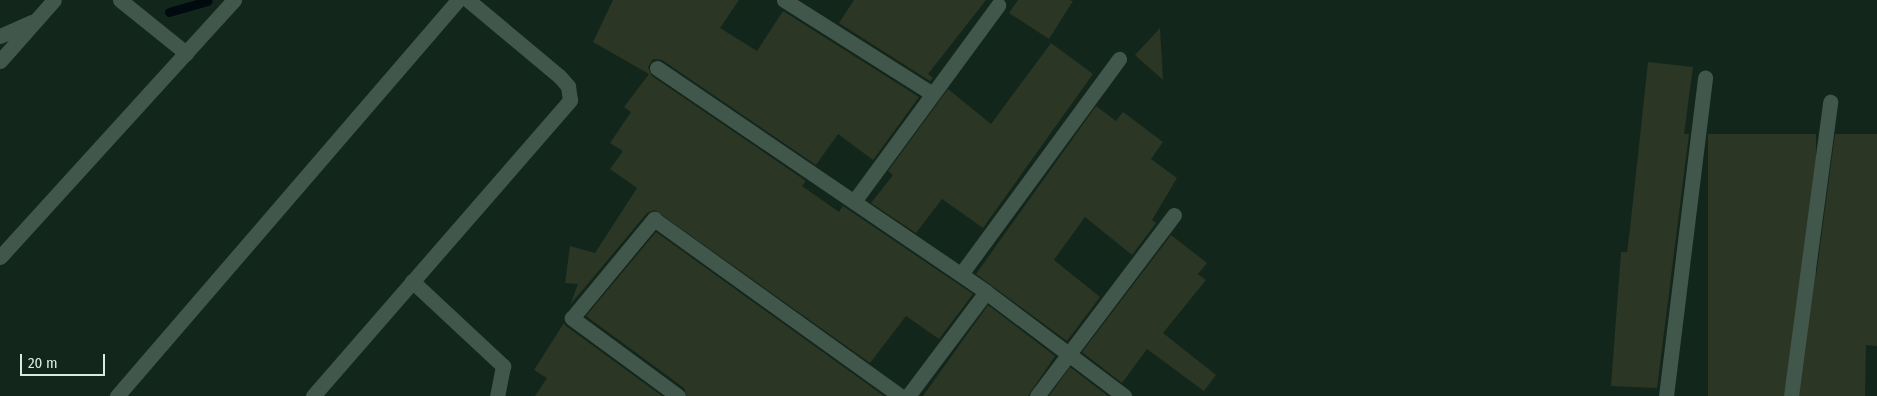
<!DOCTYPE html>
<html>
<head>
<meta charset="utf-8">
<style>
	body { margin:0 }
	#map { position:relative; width:1877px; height:396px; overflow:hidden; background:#12261c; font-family:"Fira Sans Condensed",sans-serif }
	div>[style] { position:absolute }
	.stream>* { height:9px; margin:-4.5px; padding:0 4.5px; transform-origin:4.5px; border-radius:4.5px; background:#000a0f }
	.building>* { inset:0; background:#2b3625; transform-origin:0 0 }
	.street>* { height:15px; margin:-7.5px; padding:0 7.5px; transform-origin:7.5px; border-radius:7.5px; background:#42574c }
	span { translate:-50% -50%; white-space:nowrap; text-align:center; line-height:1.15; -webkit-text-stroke:5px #12261c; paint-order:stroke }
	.scale { position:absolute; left:20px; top:354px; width:85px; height:22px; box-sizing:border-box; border:2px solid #dce9e2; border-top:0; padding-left:6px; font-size:15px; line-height:18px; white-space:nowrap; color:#dce9e2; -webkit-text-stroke:4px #12261c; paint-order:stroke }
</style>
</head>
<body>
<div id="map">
	<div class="stream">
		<div style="left:169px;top:12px;width:40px;rotate:-16deg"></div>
	</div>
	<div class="building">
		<div style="clip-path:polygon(613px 0,739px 0,720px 28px,757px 51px,783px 11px,919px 97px,873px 160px,838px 134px,816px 165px,662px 60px,653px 59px,648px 67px,652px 76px,806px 181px,802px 186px,839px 212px,843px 206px,973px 294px,939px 339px,906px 316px,870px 363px,655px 210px,647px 213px,570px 305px,578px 284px,565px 283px,570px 246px,595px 253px,637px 188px,610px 169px,623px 151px,610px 143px,631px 112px,624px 107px,649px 74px,593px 42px)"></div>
		<div style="clip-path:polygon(854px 0,986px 0,928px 74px,933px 78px,930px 81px,839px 23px)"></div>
		<div style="clip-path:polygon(1018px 0,1069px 0,1073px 1px,1049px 39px,1009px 13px)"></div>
		<div style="clip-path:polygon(1160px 28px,1163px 80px,1135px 55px)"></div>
		<div style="clip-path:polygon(1051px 43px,1093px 74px,983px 228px,942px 199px,916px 233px,871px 203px,893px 175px,888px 171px,948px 89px,991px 124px)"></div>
		<div style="clip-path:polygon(1648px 62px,1693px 67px,1684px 134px,1689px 134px,1657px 388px,1611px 386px,1621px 252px,1627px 252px,1630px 229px)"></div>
		<div style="clip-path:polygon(1096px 106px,1116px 121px,1123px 112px,1163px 142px,1151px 159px,1177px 178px,1152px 220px,1156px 223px,1132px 255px,1085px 217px,1056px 257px,1054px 260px,1100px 297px,1067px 341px,976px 274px)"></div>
		<div style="left:1708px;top:134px;width:108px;height:264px"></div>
		<div style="clip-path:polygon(1835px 134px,1877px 134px,1877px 346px,1866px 345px,1865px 396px,1800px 396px)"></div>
		<div style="clip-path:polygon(656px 232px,884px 396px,687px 396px,684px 388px,586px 316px)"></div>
		<div style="clip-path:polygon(1171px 235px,1207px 263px,1198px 274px,1206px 280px,1163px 333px,1216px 375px,1204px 391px,1147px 349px,1122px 383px,1082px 352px)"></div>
		<div style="clip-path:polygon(988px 305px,1055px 356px,1028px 396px,923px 396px)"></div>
		<div style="clip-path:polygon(564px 323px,566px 326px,662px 396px,535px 396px,547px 378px,534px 370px)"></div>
		<div style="clip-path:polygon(1070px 367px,1108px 396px,1049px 396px)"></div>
	</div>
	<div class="street">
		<div style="left:120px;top:0;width:85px;rotate:38.8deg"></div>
		<div style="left:784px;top:0;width:174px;rotate:32.3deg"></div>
		<div style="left:0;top:36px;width:35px;rotate:-24deg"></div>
		<div style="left:0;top:61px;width:81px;rotate:-48.5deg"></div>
		<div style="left:657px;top:68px;width:398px;rotate:34.2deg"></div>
		<div style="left:986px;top:292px;width:130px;rotate:126.9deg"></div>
		<div style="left:855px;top:200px;width:242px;rotate:-53.7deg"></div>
		<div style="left:0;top:257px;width:348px;rotate:-47.7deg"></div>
		<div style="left:961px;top:274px;width:267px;rotate:-53.7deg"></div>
		<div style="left:412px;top:281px;width:125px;rotate:43deg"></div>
		<div style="left:503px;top:366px;width:31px;rotate:101deg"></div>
		<div style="left:986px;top:292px;width:173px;rotate:37deg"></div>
		<div style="left:117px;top:396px;width:523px;rotate:-49.27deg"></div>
		<div style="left:313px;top:396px;width:392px;rotate:-49deg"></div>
		<div style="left:570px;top:100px;width:14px;rotate:-98deg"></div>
		<div style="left:568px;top:86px;width:13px;rotate:-132deg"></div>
		<div style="left:559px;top:76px;width:119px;rotate:-140.1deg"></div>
		<div style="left:678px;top:396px;width:132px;rotate:-143.7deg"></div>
		<div style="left:572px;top:318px;width:129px;rotate:-50.4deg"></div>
		<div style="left:654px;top:219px;width:303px;rotate:35.7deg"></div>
		<div style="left:1037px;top:396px;width:227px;rotate:-52.9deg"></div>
		<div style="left:1666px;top:396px;width:321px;rotate:-83deg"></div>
		<div style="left:1791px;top:396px;width:297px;rotate:-82.4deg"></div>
	</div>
	<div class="scale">20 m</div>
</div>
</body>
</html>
